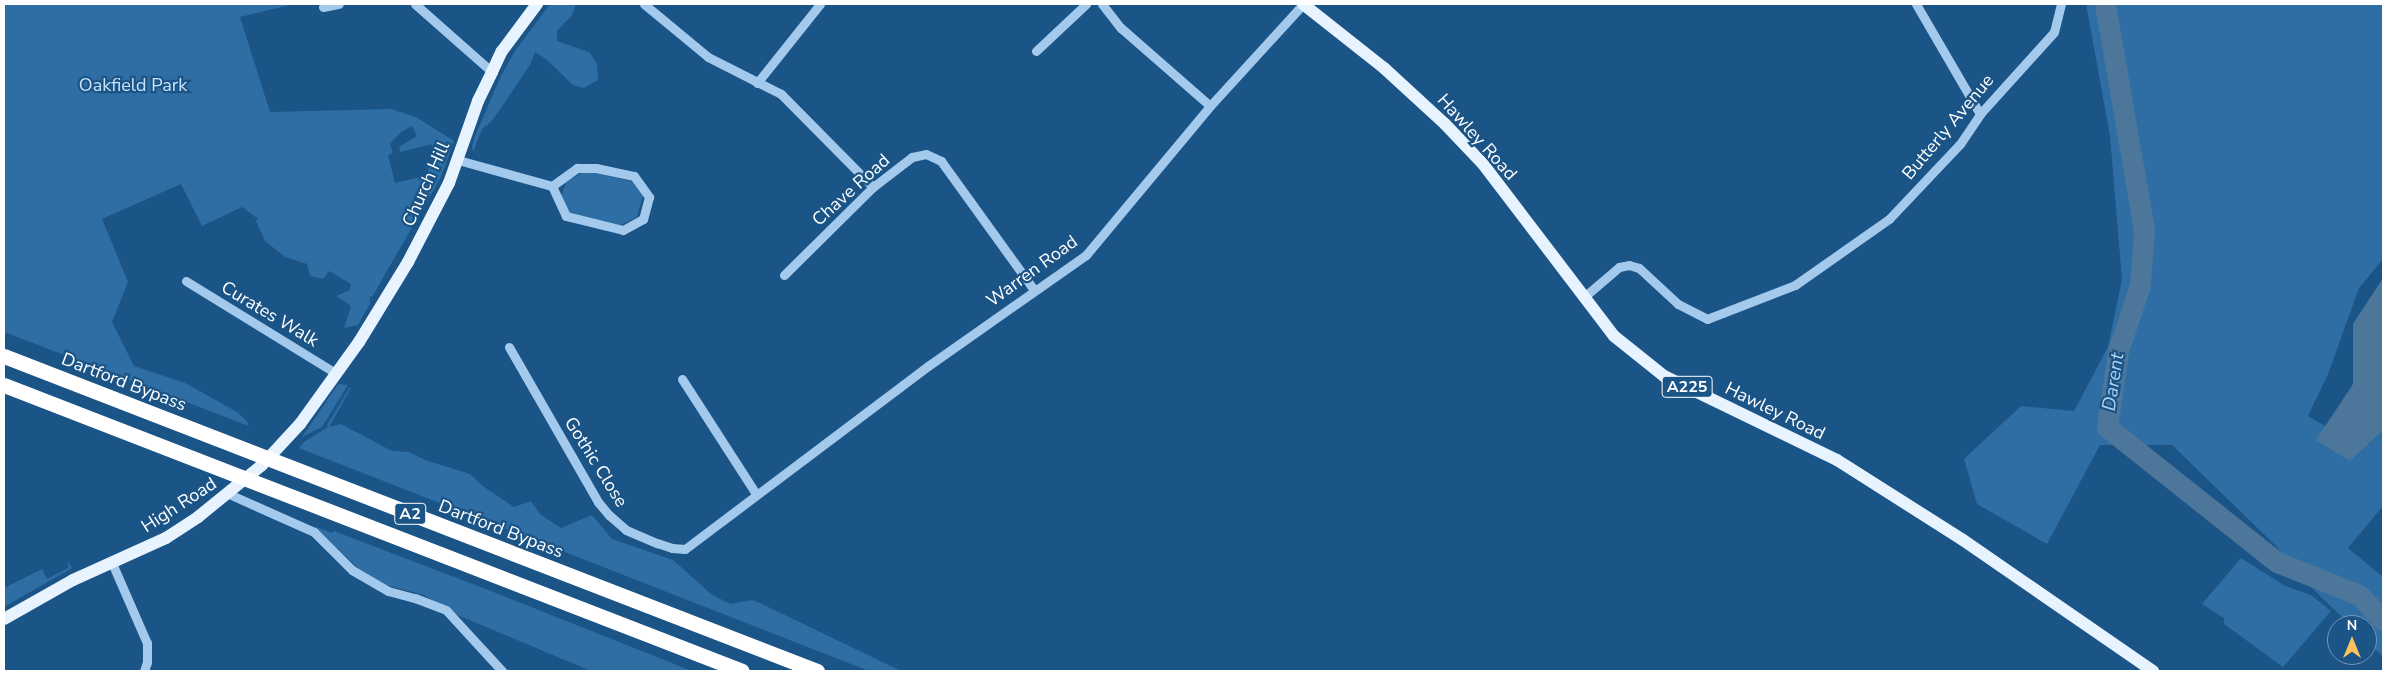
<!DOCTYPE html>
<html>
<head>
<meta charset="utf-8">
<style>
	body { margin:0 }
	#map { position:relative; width:2387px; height:675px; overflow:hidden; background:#1b5486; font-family:"Nunito Sans",sans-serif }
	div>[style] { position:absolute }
	.green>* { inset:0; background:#2e6ea4 }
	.water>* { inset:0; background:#4d769b }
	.river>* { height:21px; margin:-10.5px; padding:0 10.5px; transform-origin:10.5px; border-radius:10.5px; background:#4d769b }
	.minor>* { height:9px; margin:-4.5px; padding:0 4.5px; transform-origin:4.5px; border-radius:4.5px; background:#a3caec }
	.major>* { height:12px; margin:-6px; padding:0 6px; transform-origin:6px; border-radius:6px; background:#e7f3ff }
	.highway>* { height:15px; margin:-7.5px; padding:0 7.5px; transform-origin:7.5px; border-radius:7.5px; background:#fff }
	span { translate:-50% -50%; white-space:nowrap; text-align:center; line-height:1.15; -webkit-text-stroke:4.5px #1b5486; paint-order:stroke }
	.shield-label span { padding:1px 4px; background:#1b5486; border:1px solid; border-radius:4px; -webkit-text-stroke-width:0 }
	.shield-label { font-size:16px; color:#fff; font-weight:700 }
	.park-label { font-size:18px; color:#c8e2f9 }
	.street-label { font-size:18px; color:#fff }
	.water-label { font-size:19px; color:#aed4f3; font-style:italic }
	.frame { position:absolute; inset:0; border:5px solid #fff; pointer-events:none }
	.north { position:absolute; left:2327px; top:615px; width:50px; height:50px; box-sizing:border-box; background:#1b5486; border:1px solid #7698b6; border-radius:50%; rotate:0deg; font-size:14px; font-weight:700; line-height:20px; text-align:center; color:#fff }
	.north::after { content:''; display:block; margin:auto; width:18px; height:22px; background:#fdc15f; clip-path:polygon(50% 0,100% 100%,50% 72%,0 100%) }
</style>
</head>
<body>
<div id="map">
	<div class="green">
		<div style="clip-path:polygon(evenodd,4px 4px,294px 4px,240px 17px,270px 112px,391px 109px,416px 117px,454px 141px,441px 177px,372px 297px,370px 296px,370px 304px,358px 325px,344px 328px,351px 306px,336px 296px,350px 290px,351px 284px,329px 271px,323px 279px,310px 276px,307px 264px,285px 257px,265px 241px,256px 221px,258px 219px,242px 207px,202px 226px,181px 184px,102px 219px,128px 282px,112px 322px,134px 366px,185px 383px,237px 412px,247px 421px,249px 426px,4px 332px,4px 4px,412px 126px,417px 136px,399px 147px,400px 152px,432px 144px,437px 166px,428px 168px,429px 175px,395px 183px,388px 155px,393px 153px,390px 144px,401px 132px,412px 126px)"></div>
		<div style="clip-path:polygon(550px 4px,576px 4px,572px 15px,557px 31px,557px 41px,589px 52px,597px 64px,598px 80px,584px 88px,573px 85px,546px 59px,535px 52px,530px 65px,503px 105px,491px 122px,482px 129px,473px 152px,472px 147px,475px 136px,500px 78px,515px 51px)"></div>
		<div style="clip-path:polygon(2086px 4px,2383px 4px,2383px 259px,2359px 288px,2328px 374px,2308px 416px,2349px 440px,2383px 408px,2383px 506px,2348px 548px,2383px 577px,2383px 657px,2367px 641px,2367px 625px,2350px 625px,2313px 589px,2275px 545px,2172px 445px,2100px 445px,2047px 544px,1977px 504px,1964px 459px,2021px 406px,2074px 411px,2108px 347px,2122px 279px,2110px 136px)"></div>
		<div style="clip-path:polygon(586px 171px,634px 182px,643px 195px,637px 217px,619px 226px,568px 212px,561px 196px,567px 181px)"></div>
		<div style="clip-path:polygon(338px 384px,348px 385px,322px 427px,302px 437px)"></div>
		<div style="clip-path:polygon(350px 387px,351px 388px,329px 427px,341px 424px,392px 451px,409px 452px,425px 460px,470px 474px,484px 487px,514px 507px,531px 501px,540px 514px,561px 528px,592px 515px,612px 539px,673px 560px,711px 594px,730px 604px,752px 600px,760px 603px,901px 671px,869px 671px,299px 448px,304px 442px,328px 427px,327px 425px)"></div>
		<div style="clip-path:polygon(314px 526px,332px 533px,334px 531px,496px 593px,692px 671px,591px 671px,455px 614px,424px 595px,385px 585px,363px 573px)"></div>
		<div style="clip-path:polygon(2241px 558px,2285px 586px,2311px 595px,2331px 611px,2283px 667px,2224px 624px,2224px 618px,2202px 604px)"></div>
		<div style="clip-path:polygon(68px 561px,72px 568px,4px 607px,4px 588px,42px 569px,47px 579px,68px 568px)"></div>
	</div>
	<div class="water">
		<div style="clip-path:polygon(2383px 278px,2383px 430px,2350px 461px,2316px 440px,2353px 384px,2353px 324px)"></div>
	</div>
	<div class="river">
		<div style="left:2105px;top:4px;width:228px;rotate:80.2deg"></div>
		<div style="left:2144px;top:229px;width:56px;rotate:94.1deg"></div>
		<div style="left:2140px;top:285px;width:70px;rotate:108.4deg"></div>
		<div style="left:2118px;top:351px;width:77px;rotate:98.2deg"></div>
		<div style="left:2107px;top:427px;width:217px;rotate:38.5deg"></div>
		<div style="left:2277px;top:562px;width:88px;rotate:21.9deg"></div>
		<div style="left:2359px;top:595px;width:35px;rotate:46deg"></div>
	</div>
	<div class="minor">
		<div style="left:415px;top:4px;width:103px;rotate:41.4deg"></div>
		<div style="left:644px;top:4px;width:83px;rotate:39.6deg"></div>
		<div style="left:708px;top:57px;width:82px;rotate:26.9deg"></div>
		<div style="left:781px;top:94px;width:131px;rotate:45.3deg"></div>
		<div style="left:1102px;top:4px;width:31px;rotate:52deg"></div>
		<div style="left:1121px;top:28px;width:118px;rotate:41.2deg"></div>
		<div style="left:1916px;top:4px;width:127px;rotate:59.8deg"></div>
		<div style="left:323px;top:7px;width:16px;rotate:-11deg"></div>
		<div style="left:1036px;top:51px;width:69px;rotate:-43.2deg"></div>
		<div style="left:757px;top:83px;width:101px;rotate:-51.4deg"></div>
		<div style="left:458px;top:160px;width:98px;rotate:15.5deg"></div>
		<div style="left:552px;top:186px;width:31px;rotate:-36deg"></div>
		<div style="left:577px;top:168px;width:19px"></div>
		<div style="left:596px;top:168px;width:39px;rotate:12deg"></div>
		<div style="left:634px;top:176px;width:26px;rotate:54deg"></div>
		<div style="left:649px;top:197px;width:23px;rotate:105deg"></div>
		<div style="left:643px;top:219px;width:23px;rotate:151deg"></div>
		<div style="left:623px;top:230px;width:59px;rotate:-166.2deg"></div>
		<div style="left:566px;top:216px;width:33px;rotate:-115deg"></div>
		<div style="left:784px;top:275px;width:125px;rotate:-44.7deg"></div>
		<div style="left:873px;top:187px;width:49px;rotate:-37.6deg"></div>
		<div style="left:912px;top:157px;width:14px;rotate:-12deg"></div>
		<div style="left:926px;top:154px;width:17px;rotate:25deg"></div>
		<div style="left:941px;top:161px;width:159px;rotate:54.2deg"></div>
		<div style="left:186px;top:281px;width:177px;rotate:31.6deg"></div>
		<div style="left:1584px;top:297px;width:46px;rotate:-40.6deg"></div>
		<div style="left:1619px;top:267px;width:10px;rotate:-11deg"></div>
		<div style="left:1629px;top:265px;width:10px;rotate:17deg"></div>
		<div style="left:1639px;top:268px;width:53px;rotate:42.7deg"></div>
		<div style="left:1678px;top:304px;width:33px;rotate:27deg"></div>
		<div style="left:1707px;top:319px;width:94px;rotate:-21.1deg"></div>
		<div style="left:1795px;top:285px;width:115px;rotate:-35.1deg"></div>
		<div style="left:1889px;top:219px;width:103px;rotate:-46.6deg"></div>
		<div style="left:1960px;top:144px;width:36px;rotate:-56deg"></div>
		<div style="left:1980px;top:114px;width:110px;rotate:-47.9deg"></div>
		<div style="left:2054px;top:32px;width:29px;rotate:-76deg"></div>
		<div style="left:509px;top:347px;width:179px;rotate:60.1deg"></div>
		<div style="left:598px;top:502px;width:17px;rotate:50deg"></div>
		<div style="left:609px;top:515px;width:23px;rotate:41deg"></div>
		<div style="left:626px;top:530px;width:34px;rotate:23deg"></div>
		<div style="left:657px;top:543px;width:16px;rotate:18deg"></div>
		<div style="left:672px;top:548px;width:13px;rotate:4deg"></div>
		<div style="left:685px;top:549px;width:304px;rotate:-37deg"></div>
		<div style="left:928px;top:366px;width:193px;rotate:-35.1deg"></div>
		<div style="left:1086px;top:255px;width:194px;rotate:-50.2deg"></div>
		<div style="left:1210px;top:106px;width:138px;rotate:-47.6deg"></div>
		<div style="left:682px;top:379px;width:137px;rotate:57.2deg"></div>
		<div style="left:229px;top:494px;width:93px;rotate:24.1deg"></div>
		<div style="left:314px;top:532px;width:54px;rotate:45deg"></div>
		<div style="left:352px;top:570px;width:42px;rotate:30.3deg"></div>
		<div style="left:388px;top:591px;width:28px;rotate:15deg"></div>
		<div style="left:415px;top:598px;width:33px;rotate:21deg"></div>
		<div style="left:446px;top:610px;width:83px;rotate:47.4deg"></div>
		<div style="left:112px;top:563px;width:87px;rotate:66.4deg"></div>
		<div style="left:147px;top:643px;width:19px;rotate:90deg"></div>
		<div style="left:147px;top:662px;width:9px;rotate:108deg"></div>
	</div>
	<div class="major">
		<div style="left:1303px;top:4px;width:103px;rotate:38.3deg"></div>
		<div style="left:1384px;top:68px;width:83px;rotate:42.6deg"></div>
		<div style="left:1445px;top:124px;width:55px;rotate:46.5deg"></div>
		<div style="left:1483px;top:164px;width:216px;rotate:52.7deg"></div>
		<div style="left:1614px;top:336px;width:64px;rotate:38.7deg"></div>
		<div style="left:1664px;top:376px;width:192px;rotate:25.9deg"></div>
		<div style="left:1837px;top:460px;width:149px;rotate:32.4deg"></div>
		<div style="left:1963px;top:540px;width:231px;rotate:34.6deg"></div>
		<div style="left:4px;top:619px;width:79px;rotate:-29.5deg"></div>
		<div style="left:73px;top:580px;width:102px;rotate:-24.3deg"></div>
		<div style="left:166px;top:538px;width:38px;rotate:-33deg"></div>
		<div style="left:198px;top:517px;width:82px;rotate:-39.1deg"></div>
		<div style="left:262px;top:465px;width:56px;rotate:-47.2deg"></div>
		<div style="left:300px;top:424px;width:101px;rotate:-54.3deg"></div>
		<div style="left:359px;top:342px;width:94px;rotate:-58.5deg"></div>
		<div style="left:408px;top:262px;width:89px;rotate:-62.6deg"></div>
		<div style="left:449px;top:183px;width:87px;rotate:-70.5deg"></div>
		<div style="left:478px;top:101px;width:32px;rotate:-64deg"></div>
		<div style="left:492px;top:72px;width:23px;rotate:-65deg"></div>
		<div style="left:502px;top:51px;width:59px;rotate:-53.3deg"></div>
	</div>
	<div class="highway">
		<div style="left:4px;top:356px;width:872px;rotate:21.18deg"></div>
		<div style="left:4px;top:385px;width:791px;rotate:21.18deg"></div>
	</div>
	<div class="shield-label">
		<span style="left:1687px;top:387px">A225</span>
		<span style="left:410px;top:514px">A2</span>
	</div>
	<div class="park-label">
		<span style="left:133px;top:85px">Oakfield Park</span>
	</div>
	<div class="street-label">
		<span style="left:1948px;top:127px;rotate:-50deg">Butterly Avenue</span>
		<span style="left:1477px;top:137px;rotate:48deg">Hawley Road</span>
		<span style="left:426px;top:184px;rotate:-66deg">Church Hill</span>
		<span style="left:851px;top:190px;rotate:-42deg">Chave Road</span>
		<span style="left:1032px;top:271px;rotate:-36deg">Warren Road</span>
		<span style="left:270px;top:314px;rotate:31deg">Curates Walk</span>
		<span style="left:124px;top:382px;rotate:21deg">Dartford Bypass</span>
		<span style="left:1775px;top:411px;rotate:26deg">Hawley Road</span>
		<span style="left:596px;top:462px;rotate:58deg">Gothic Close</span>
		<span style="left:179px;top:505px;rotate:-33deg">High Road</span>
		<span style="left:501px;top:529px;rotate:21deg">Dartford Bypass</span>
	</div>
	<div class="water-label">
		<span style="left:2114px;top:382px;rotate:-81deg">Darent</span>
	</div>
	<div class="frame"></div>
	<div class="north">N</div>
</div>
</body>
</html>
